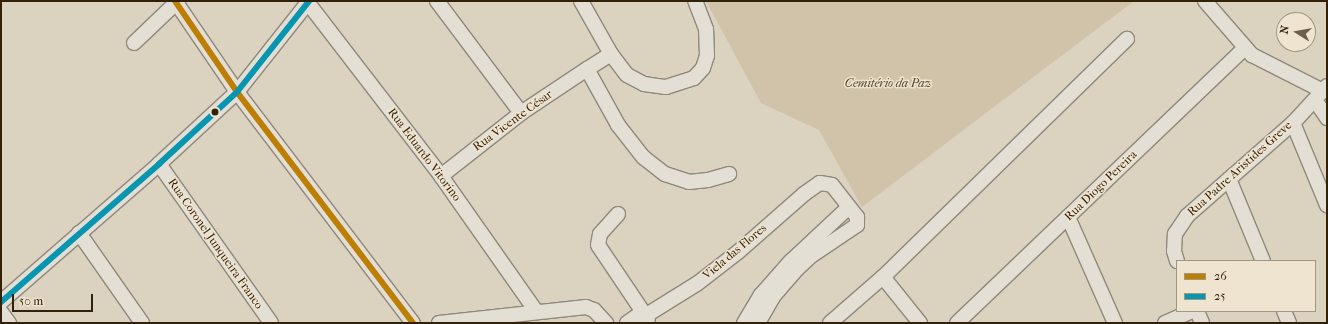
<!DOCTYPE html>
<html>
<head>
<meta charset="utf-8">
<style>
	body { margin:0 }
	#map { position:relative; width:1328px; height:324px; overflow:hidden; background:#dbd2c0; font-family:"IM FELL French Canon",serif }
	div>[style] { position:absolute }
	.green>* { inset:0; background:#d0c3aa }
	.roads { filter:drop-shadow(1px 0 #8f887b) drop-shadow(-1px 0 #8f887b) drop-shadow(0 1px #8f887b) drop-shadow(0 -1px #8f887b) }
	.minor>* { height:14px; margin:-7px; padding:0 7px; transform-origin:7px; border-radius:7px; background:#e4dfd5 }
	.bus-1>* { height:6px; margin:-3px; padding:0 3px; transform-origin:3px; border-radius:3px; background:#bc7e03 }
	.bus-2>* { height:6px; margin:-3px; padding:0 3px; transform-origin:3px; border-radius:3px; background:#0895b0 }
	.dots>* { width:11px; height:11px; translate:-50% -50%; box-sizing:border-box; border:2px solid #efe4cf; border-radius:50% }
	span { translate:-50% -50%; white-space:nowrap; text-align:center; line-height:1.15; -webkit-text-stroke:3px #efe4cf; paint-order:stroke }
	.park-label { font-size:12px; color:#57462d; font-style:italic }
	.street-label { font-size:12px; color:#322109 }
	.frame { position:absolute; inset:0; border:2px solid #322109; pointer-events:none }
	.legend { position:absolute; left:1176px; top:260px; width:140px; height:52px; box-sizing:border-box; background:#efe4cf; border:1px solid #a39680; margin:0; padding:5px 7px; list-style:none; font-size:12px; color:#322109 }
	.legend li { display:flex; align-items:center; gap:8px; height:20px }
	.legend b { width:20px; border:1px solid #a39680 }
	.north { position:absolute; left:1276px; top:12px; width:40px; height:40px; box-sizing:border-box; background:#efe4cf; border:1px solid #a39680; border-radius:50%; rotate:281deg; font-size:11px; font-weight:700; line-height:16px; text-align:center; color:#322109 }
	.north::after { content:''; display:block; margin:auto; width:14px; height:18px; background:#6d5f49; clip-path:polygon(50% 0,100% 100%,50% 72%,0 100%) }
	.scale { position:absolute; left:12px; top:294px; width:81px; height:18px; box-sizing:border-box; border:2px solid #322109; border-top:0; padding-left:5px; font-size:12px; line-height:14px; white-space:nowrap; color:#322109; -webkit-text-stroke:3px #efe4cf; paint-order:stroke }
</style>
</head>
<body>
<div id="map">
	<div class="green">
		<div style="clip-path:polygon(706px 1px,1134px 1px,862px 207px,819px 130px,761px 103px)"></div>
	</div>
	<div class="roads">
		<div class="minor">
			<div style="left:175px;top:1px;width:110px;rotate:55.7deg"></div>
			<div style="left:237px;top:92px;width:290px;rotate:52.7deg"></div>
			<div style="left:437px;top:1px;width:140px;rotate:53.1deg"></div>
			<div style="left:581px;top:1px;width:61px;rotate:60.5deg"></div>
			<div style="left:611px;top:54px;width:26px;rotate:53deg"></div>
			<div style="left:627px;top:75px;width:19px;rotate:28deg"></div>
			<div style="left:644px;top:84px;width:22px;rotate:8deg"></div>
			<div style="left:666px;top:87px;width:29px;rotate:-18deg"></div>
			<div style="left:694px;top:78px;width:13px;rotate:-48deg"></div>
			<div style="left:703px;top:68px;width:13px;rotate:-72deg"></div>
			<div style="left:707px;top:56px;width:27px;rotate:-92deg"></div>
			<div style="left:706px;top:29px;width:30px;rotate:-111deg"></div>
			<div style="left:1205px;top:1px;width:72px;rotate:49deg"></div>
			<div style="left:1252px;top:55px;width:80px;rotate:26.9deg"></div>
			<div style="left:308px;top:3px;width:218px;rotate:52.4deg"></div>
			<div style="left:441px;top:176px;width:165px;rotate:54.9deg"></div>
			<div style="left:134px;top:43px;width:61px;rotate:-43.7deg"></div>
			<div style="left:611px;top:54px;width:28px;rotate:148deg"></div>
			<div style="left:587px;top:69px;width:64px;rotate:61deg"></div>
			<div style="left:618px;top:125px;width:41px;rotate:52deg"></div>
			<div style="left:643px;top:157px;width:28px;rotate:38deg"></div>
			<div style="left:665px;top:174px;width:25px;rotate:18deg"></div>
			<div style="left:689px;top:182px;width:19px;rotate:-6deg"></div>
			<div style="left:708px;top:180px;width:22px;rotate:-16deg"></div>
			<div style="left:1315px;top:100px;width:22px;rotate:56deg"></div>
			<div style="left:1293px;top:123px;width:89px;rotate:67.5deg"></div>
			<div style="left:159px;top:164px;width:194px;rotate:54.8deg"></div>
			<div style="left:441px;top:176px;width:102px;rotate:-38.2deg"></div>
			<div style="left:521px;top:113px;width:79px;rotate:-33.7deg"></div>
			<div style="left:1229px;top:179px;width:89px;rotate:67.5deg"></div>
			<div style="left:618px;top:214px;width:27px;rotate:132deg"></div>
			<div style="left:600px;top:234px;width:11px;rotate:100deg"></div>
			<div style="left:598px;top:245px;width:81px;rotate:56.1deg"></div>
			<div style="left:1068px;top:217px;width:116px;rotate:66.1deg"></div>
			<div style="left:79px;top:233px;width:110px;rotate:55deg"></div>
			<div style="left:1177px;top:261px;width:10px;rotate:-107deg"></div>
			<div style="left:1174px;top:251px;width:17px;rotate:-87deg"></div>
			<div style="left:1175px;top:234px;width:22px;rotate:-56deg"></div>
			<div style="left:1187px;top:216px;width:141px;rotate:-41.3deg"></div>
			<div style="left:1293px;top:123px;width:50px;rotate:-47.4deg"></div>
			<div style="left:883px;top:277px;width:59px;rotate:51.2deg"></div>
			<div style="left:1px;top:302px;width:210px;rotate:-41.1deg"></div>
			<div style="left:159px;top:164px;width:106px;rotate:-42.7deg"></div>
			<div style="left:237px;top:92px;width:116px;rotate:-51.6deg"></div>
			<div style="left:1197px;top:311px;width:13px;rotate:67deg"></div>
			<div style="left:1284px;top:311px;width:13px;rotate:67deg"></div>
			<div style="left:1px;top:312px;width:14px;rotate:54deg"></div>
			<div style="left:645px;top:316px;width:62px;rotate:-31.9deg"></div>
			<div style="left:698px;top:283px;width:51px;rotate:-37.8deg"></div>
			<div style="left:738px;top:252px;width:88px;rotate:-41.3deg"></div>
			<div style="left:804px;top:194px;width:19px;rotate:-35deg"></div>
			<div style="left:820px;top:183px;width:12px;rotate:9deg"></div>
			<div style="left:832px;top:185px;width:41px;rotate:52deg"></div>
			<div style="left:857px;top:217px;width:8px;rotate:90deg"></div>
			<div style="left:857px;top:225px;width:55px;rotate:146deg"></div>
			<div style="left:811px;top:256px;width:19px;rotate:137deg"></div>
			<div style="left:797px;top:269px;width:37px;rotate:131deg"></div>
			<div style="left:773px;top:297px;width:30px;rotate:120deg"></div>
			<div style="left:439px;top:323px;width:148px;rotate:-6.2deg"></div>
			<div style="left:586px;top:307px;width:9px;rotate:21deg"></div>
			<div style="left:594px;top:310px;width:18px;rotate:47deg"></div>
			<div style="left:627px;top:323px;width:19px;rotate:-35deg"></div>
			<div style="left:643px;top:312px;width:9px;rotate:58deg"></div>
			<div style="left:744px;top:323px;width:33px;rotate:-59deg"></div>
			<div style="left:761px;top:295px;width:45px;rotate:-48.6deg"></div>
			<div style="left:791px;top:261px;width:79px;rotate:-43deg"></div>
			<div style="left:830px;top:323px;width:70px;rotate:-41deg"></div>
			<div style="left:883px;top:277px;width:341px;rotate:-44.3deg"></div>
			<div style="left:957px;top:323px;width:397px;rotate:-43.7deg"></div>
			<div style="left:1165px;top:323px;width:30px;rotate:-24deg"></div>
		</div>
	</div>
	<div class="bus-1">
		<div style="left:175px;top:1px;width:110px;rotate:55.7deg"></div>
		<div style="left:237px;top:92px;width:290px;rotate:52.7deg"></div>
	</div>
	<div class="bus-2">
		<div style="left:1px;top:302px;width:210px;rotate:-41.1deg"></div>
		<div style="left:159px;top:164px;width:106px;rotate:-42.7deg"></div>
		<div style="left:237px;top:92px;width:116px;rotate:-51.6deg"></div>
	</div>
	<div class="dots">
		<div style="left:215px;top:112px;background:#322109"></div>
	</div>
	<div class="park-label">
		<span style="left:888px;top:84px">Cemitério da Paz</span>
	</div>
	<div class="street-label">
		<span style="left:513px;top:121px;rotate:-36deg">Rua Vicente César</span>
		<span style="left:424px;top:155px;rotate:53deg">Rua Eduardo Vitorino</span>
		<span style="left:1240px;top:169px;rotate:-42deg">Rua Padre Aristides Greve</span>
		<span style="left:1101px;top:186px;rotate:-44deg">Rua Diogo Pereira</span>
		<span style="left:215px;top:244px;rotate:55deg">Rua Coronel Junqueira Franco</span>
		<span style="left:735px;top:252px;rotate:-40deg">Viela das Flores</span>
	</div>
	<div class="frame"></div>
	<ul class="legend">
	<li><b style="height:5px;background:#bc7e03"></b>26</li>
	<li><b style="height:5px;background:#0895b0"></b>25</li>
	</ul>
	<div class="north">N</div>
	<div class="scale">50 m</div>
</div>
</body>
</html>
